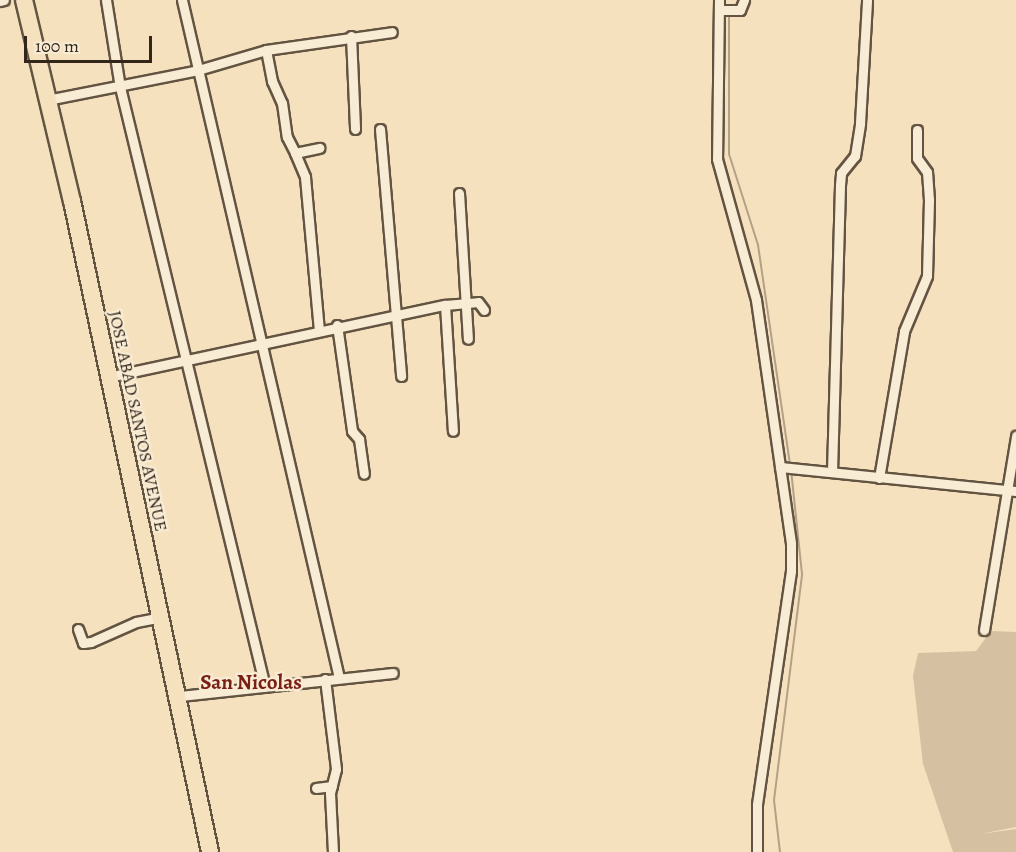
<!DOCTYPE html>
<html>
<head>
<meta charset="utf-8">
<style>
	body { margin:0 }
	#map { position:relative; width:1016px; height:852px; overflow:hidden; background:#f6e1be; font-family:Alegreya,serif }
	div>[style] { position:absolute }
	.green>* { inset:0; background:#d5c1a2 }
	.stream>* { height:2px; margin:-1px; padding:0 1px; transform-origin:1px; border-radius:1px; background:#b3a186 }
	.roads { filter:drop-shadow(2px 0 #635442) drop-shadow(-2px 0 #635442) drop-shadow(0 2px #635442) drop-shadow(0 -2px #635442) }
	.minor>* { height:9px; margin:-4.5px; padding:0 4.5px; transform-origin:4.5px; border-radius:4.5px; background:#f9ecd5 }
	.trunk>* { height:16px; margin:-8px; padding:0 8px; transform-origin:8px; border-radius:8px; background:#f6e1be }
	span { translate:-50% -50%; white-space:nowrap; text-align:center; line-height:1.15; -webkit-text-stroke:4.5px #f9ecd5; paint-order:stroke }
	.street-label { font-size:18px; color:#322519 }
	.quarter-label { font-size:21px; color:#7a1f14; font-weight:700 }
	.scale { position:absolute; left:24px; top:36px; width:128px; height:27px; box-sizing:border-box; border:3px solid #322519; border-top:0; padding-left:8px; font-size:18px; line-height:21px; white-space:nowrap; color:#322519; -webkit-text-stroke:4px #f9ecd5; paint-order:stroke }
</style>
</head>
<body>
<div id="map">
	<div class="green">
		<div style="clip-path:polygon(991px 631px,1016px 632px,1016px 827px,980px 834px,1016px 829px,1016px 852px,953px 852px,923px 764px,913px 676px,918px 653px,976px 651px)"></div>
	</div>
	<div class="stream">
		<div style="left:729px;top:12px;width:142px;rotate:90deg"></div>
		<div style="left:729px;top:154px;width:96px;rotate:72.3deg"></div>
		<div style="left:758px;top:245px;width:221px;rotate:81.7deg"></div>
		<div style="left:780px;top:852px;width:52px;rotate:-96.6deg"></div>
		<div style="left:774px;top:800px;width:228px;rotate:-82.9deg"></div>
		<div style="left:802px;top:574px;width:105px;rotate:-96deg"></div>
	</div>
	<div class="roads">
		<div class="minor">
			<div style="left:106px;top:0;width:88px;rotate:80.9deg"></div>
			<div style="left:120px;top:87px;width:617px;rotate:76.41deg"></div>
			<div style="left:182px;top:0;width:696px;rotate:76.96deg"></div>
			<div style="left:719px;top:0;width:159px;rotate:90.7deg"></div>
			<div style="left:717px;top:159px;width:146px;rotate:74.5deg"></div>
			<div style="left:756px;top:300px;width:246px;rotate:81.8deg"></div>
			<div style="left:791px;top:544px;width:27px;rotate:90deg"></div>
			<div style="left:791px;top:571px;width:236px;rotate:98.3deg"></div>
			<div style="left:757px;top:805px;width:47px;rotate:90deg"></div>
			<div style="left:0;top:1px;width:4px;rotate:-14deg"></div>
			<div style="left:719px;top:10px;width:21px"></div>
			<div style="left:740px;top:10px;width:11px;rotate:-68deg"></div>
			<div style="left:351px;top:36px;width:93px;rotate:87.5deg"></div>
			<div style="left:266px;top:50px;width:32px;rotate:79deg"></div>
			<div style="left:272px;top:81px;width:24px;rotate:66deg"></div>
			<div style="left:282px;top:103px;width:34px;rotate:82deg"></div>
			<div style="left:287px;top:137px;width:18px;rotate:63deg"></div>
			<div style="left:295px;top:153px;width:25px;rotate:-12deg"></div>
			<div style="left:47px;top:100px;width:154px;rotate:-11.2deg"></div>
			<div style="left:198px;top:70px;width:71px;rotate:-16.4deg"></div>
			<div style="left:266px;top:50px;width:127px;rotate:-8.1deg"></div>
			<div style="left:380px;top:129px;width:248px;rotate:85.1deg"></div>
			<div style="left:295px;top:153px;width:26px;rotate:67deg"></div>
			<div style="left:305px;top:177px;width:154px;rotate:84.8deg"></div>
			<div style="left:459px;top:193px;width:146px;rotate:86.5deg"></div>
			<div style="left:445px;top:305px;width:126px;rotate:86.4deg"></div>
			<div style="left:337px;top:325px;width:107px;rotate:81.9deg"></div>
			<div style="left:352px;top:431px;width:11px;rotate:49deg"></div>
			<div style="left:359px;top:439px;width:35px;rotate:82deg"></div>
			<div style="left:108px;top:377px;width:345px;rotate:-12.1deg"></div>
			<div style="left:445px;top:305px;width:33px;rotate:-5deg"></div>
			<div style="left:478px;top:302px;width:10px;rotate:53deg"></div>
			<div style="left:780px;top:467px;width:237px;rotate:5.8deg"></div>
			<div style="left:832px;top:472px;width:287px;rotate:-88.4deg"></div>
			<div style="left:840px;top:185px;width:12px;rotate:-85deg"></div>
			<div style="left:841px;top:173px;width:22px;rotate:-51deg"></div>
			<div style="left:855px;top:156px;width:33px;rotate:-81deg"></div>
			<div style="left:860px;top:123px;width:123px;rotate:-86.7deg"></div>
			<div style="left:879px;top:478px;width:149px;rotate:-80.3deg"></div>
			<div style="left:904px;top:331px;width:60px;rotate:-67.3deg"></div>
			<div style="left:927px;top:276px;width:76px;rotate:-88.5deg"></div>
			<div style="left:929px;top:200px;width:28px;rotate:-94deg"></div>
			<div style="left:927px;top:172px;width:17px;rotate:-126deg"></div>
			<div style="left:917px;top:158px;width:28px;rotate:-90deg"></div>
			<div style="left:78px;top:629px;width:15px;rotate:70deg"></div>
			<div style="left:83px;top:643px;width:8px;rotate:-7deg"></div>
			<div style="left:91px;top:642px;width:49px;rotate:-24deg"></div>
			<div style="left:136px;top:622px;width:25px;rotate:-11deg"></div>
			<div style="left:984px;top:630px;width:197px;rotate:-80.6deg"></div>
			<div style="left:325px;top:679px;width:91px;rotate:83deg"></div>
			<div style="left:336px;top:769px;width:25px;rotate:104deg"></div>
			<div style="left:330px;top:793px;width:59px;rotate:87.1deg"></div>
			<div style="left:180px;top:696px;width:214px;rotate:-6.2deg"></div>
			<div style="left:316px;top:788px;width:16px;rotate:-7deg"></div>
		</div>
		<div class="trunk">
			<div style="left:24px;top:0;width:207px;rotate:76.6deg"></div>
			<div style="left:72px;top:201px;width:665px;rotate:78.03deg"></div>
		</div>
	</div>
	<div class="street-label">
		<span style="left:138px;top:421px;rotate:78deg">JOSE ABAD SANTOS AVENUE</span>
	</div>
	<div class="quarter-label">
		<span style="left:251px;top:682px">San Nicolas</span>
	</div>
	<div class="scale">100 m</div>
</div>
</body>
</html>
